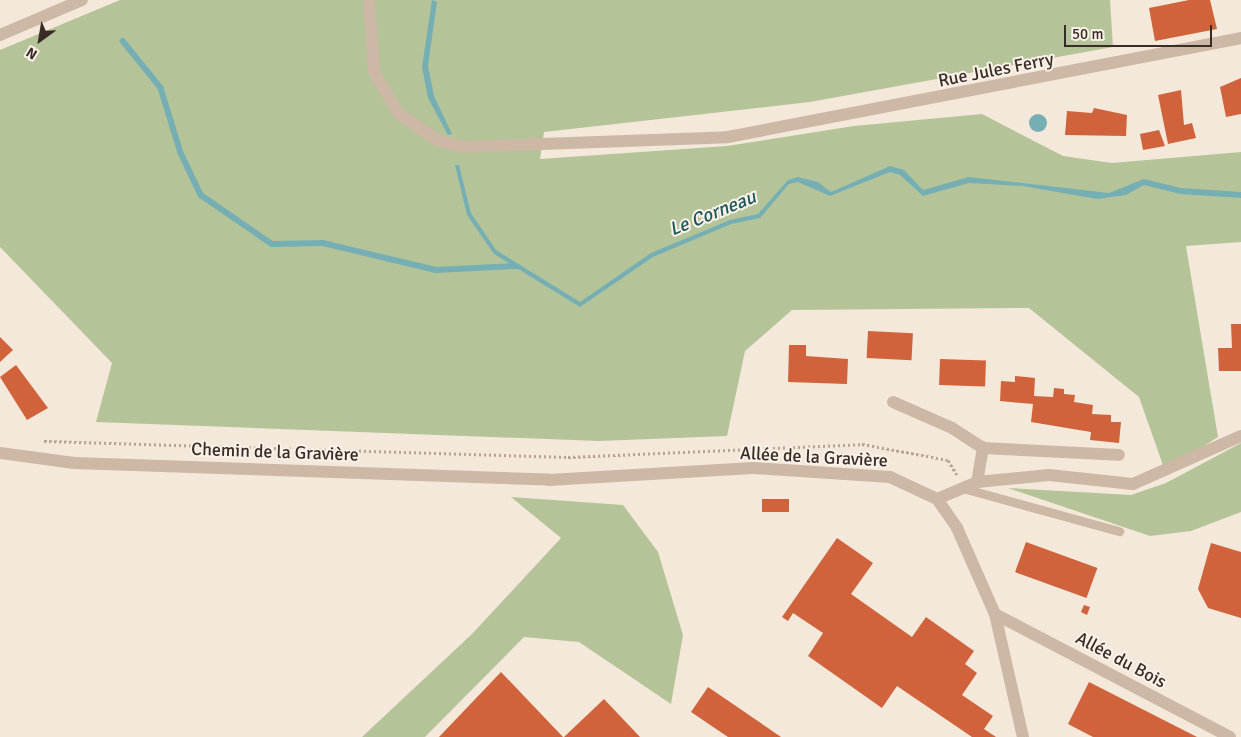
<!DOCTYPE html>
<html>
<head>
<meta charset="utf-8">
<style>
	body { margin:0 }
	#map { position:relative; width:1241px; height:737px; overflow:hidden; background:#f4e8da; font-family:Signika,sans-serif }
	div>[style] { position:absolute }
	.green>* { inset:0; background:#b4c498 }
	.water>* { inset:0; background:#76afb3 }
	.round { border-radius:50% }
	.stream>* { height:5.5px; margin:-2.75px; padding:0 2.75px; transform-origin:2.75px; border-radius:2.75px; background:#76afb3 }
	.building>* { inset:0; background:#d0633b; transform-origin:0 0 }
	.path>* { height:3px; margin-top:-1.5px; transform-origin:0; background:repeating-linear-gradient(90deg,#b9a28f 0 2.5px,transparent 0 5px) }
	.service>* { height:9px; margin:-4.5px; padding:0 4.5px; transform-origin:4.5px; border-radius:4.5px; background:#cdb8a5 }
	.minor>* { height:12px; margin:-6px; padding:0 6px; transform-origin:6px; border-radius:6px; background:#cdb8a5 }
	.tertiary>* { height:12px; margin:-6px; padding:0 6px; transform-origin:6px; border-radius:6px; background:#cdb8a5 }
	span { translate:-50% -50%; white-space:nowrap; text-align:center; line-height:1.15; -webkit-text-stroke:4px #fbf2e7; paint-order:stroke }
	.street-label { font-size:18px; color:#382c27 }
	.water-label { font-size:19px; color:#19575d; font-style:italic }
	.north { position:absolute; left:15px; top:15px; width:50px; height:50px; -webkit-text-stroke:4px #fbf2e7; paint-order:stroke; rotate:212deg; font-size:14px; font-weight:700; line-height:20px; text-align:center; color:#382c27 }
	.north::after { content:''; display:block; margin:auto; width:18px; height:22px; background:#382c27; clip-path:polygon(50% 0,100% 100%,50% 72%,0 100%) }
	.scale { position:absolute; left:1064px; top:25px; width:148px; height:22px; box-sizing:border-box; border:2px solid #382c27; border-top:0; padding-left:6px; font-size:15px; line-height:18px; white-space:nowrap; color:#382c27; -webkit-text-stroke:4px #fbf2e7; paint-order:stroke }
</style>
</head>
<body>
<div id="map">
	<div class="green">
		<div style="clip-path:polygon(120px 0,1110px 0,1113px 47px,810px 102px,544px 132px,540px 159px,727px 146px,854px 126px,982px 114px,1063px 156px,1112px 163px,1241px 152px,1241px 242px,1186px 246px,1218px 437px,1165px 471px,1139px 397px,1029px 308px,792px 310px,745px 351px,727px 436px,599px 441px,96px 422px,112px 363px,0 247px,0 50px)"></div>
		<div style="clip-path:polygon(1241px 443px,1241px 512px,1191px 531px,1150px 536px,1008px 488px,1131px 495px,1166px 483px)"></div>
		<div style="clip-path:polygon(511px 497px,623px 505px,658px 552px,683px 635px,671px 704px,579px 642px,524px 637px,425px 737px,362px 737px,472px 634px,561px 538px)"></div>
	</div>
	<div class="water">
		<div style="clip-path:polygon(432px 0,437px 2px,428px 66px,434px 96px,452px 134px,448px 135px,428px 98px,422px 67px)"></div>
		<div class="round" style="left:1029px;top:114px;width:18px;height:18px"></div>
		<div style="clip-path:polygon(455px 165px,459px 165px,471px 213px,496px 250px,580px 302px,651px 253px,730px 220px,758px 214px,788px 180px,798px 177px,818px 182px,831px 192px,890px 166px,904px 170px,923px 190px,969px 177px,1109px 193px,1144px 179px,1181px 188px,1241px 192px,1241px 198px,1180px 194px,1144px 185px,1126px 195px,1097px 199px,1023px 186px,969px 183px,923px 196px,900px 175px,890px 172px,830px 196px,798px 182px,789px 184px,760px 218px,731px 224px,653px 257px,580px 307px,494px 254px,467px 215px)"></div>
	</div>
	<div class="stream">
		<div style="left:123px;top:41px;width:60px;rotate:51deg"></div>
		<div style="left:161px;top:88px;width:68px;rotate:72.9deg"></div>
		<div style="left:181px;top:153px;width:47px;rotate:64.5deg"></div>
		<div style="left:201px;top:195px;width:86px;rotate:34.6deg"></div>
		<div style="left:272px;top:244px;width:51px;rotate:-1.1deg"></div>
		<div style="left:323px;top:243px;width:116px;rotate:13.4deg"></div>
		<div style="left:436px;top:270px;width:80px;rotate:-2.9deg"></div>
	</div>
	<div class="building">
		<div style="clip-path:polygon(1189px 0,1210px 0,1217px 29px,1155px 41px,1149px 8px)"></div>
		<div style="clip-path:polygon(1241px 78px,1241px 114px,1226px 117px,1220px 87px)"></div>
		<div style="clip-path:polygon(1181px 90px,1184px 125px,1192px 123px,1196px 138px,1168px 144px,1158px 95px)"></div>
		<div style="clip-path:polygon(1094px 108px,1127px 115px,1126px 136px,1065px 135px,1067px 111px,1092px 113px)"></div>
		<div style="clip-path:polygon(1159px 130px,1165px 146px,1143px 150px,1140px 134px)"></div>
		<div style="clip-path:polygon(1231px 324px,1241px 324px,1241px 371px,1219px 371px,1218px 348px,1232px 348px)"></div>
		<div style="left:868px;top:331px;width:45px;height:27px;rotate:3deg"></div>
		<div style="clip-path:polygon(0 337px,13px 350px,0 362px)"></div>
		<div style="clip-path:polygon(789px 345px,806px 345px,806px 356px,848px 359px,847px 384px,788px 382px)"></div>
		<div style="left:940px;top:359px;width:46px;height:26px;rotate:2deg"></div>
		<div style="clip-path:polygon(16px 365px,48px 408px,27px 420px,0 377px)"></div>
		<div style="clip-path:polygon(1015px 376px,1035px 378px,1034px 396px,1053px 397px,1054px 388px,1064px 389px,1064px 394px,1075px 395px,1074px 402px,1093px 405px,1092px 414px,1111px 415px,1111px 422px,1121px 422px,1119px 443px,1090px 440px,1091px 432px,1031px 422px,1033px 404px,1000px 401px,1001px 381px,1015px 382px)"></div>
		<div style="left:789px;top:499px;width:13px;height:27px;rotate:90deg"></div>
		<div style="clip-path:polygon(837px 538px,873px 563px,851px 594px,912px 637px,926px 617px,974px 651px,965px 664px,977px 673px,962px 695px,993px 716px,984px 729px,996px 737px,972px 737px,897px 686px,882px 708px,808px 656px,823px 633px,793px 613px,788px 621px,782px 617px)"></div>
		<div style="left:1026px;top:542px;width:76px;height:32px;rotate:20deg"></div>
		<div style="clip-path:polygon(1211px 543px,1241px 552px,1241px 618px,1208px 608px,1198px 589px)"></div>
		<div style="clip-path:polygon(1084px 605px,1090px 607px,1087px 615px,1081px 612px)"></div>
		<div style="clip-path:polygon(501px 672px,563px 737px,439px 737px)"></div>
		<div style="clip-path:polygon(1089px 682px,1197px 737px,1093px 737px,1068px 724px)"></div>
		<div style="clip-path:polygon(708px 687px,781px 737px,728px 737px,691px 712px)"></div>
		<div style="clip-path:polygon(604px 699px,640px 737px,564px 737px)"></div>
	</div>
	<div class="path">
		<div style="left:44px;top:441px;width:524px;rotate:1.75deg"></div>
		<div style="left:568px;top:457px;width:294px;rotate:-2.5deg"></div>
		<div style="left:862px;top:444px;width:87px;rotate:10.5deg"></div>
		<div style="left:948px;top:460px;width:17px;rotate:59deg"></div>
	</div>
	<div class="service">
		<div style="left:966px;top:489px;width:159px;rotate:15.4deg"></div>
	</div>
	<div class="minor">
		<div style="left:893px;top:402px;width:64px;rotate:23.8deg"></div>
		<div style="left:952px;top:428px;width:37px;rotate:33deg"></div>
		<div style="left:983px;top:448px;width:136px;rotate:2.9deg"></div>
		<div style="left:0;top:453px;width:75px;rotate:7.7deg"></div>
		<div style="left:74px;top:463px;width:475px;rotate:2deg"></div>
		<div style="left:549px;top:480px;width:204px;rotate:-3.4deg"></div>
		<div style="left:753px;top:468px;width:137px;rotate:3.8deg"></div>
		<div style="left:890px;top:477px;width:52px;rotate:25.1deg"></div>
		<div style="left:937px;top:499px;width:35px;rotate:55deg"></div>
		<div style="left:957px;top:528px;width:94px;rotate:66.2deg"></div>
		<div style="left:995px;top:614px;width:126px;rotate:77.2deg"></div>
		<div style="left:977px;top:482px;width:35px;rotate:-80deg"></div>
		<div style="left:937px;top:499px;width:43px;rotate:-23deg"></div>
		<div style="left:977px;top:482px;width:72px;rotate:-5.6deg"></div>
		<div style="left:1049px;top:475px;width:84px;rotate:6.1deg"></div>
		<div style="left:1133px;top:484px;width:118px;rotate:-24deg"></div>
		<div style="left:995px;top:614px;width:265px;rotate:27.6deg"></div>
	</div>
	<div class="tertiary">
		<div style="left:369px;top:0;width:72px;rotate:86deg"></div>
		<div style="left:374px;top:72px;width:49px;rotate:59.2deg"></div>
		<div style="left:399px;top:114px;width:46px;rotate:34.4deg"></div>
		<div style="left:437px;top:140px;width:25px;rotate:16deg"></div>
		<div style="left:461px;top:147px;width:267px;rotate:-2.1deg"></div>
		<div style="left:728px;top:137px;width:522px;rotate:-10.92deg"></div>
		<div style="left:0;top:35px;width:89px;rotate:-23.1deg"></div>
	</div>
	<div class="street-label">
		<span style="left:996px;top:70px;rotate:-11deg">Rue Jules Ferry</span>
		<span style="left:275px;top:452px;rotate:2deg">Chemin de la Gravière</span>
		<span style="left:814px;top:457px;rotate:3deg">Allée de la Gravière</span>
		<span style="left:1121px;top:660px;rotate:28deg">Allée du Bois</span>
	</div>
	<div class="water-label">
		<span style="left:713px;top:214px;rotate:-22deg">Le Corneau</span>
	</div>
	<div class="north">N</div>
	<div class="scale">50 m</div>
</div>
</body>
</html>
